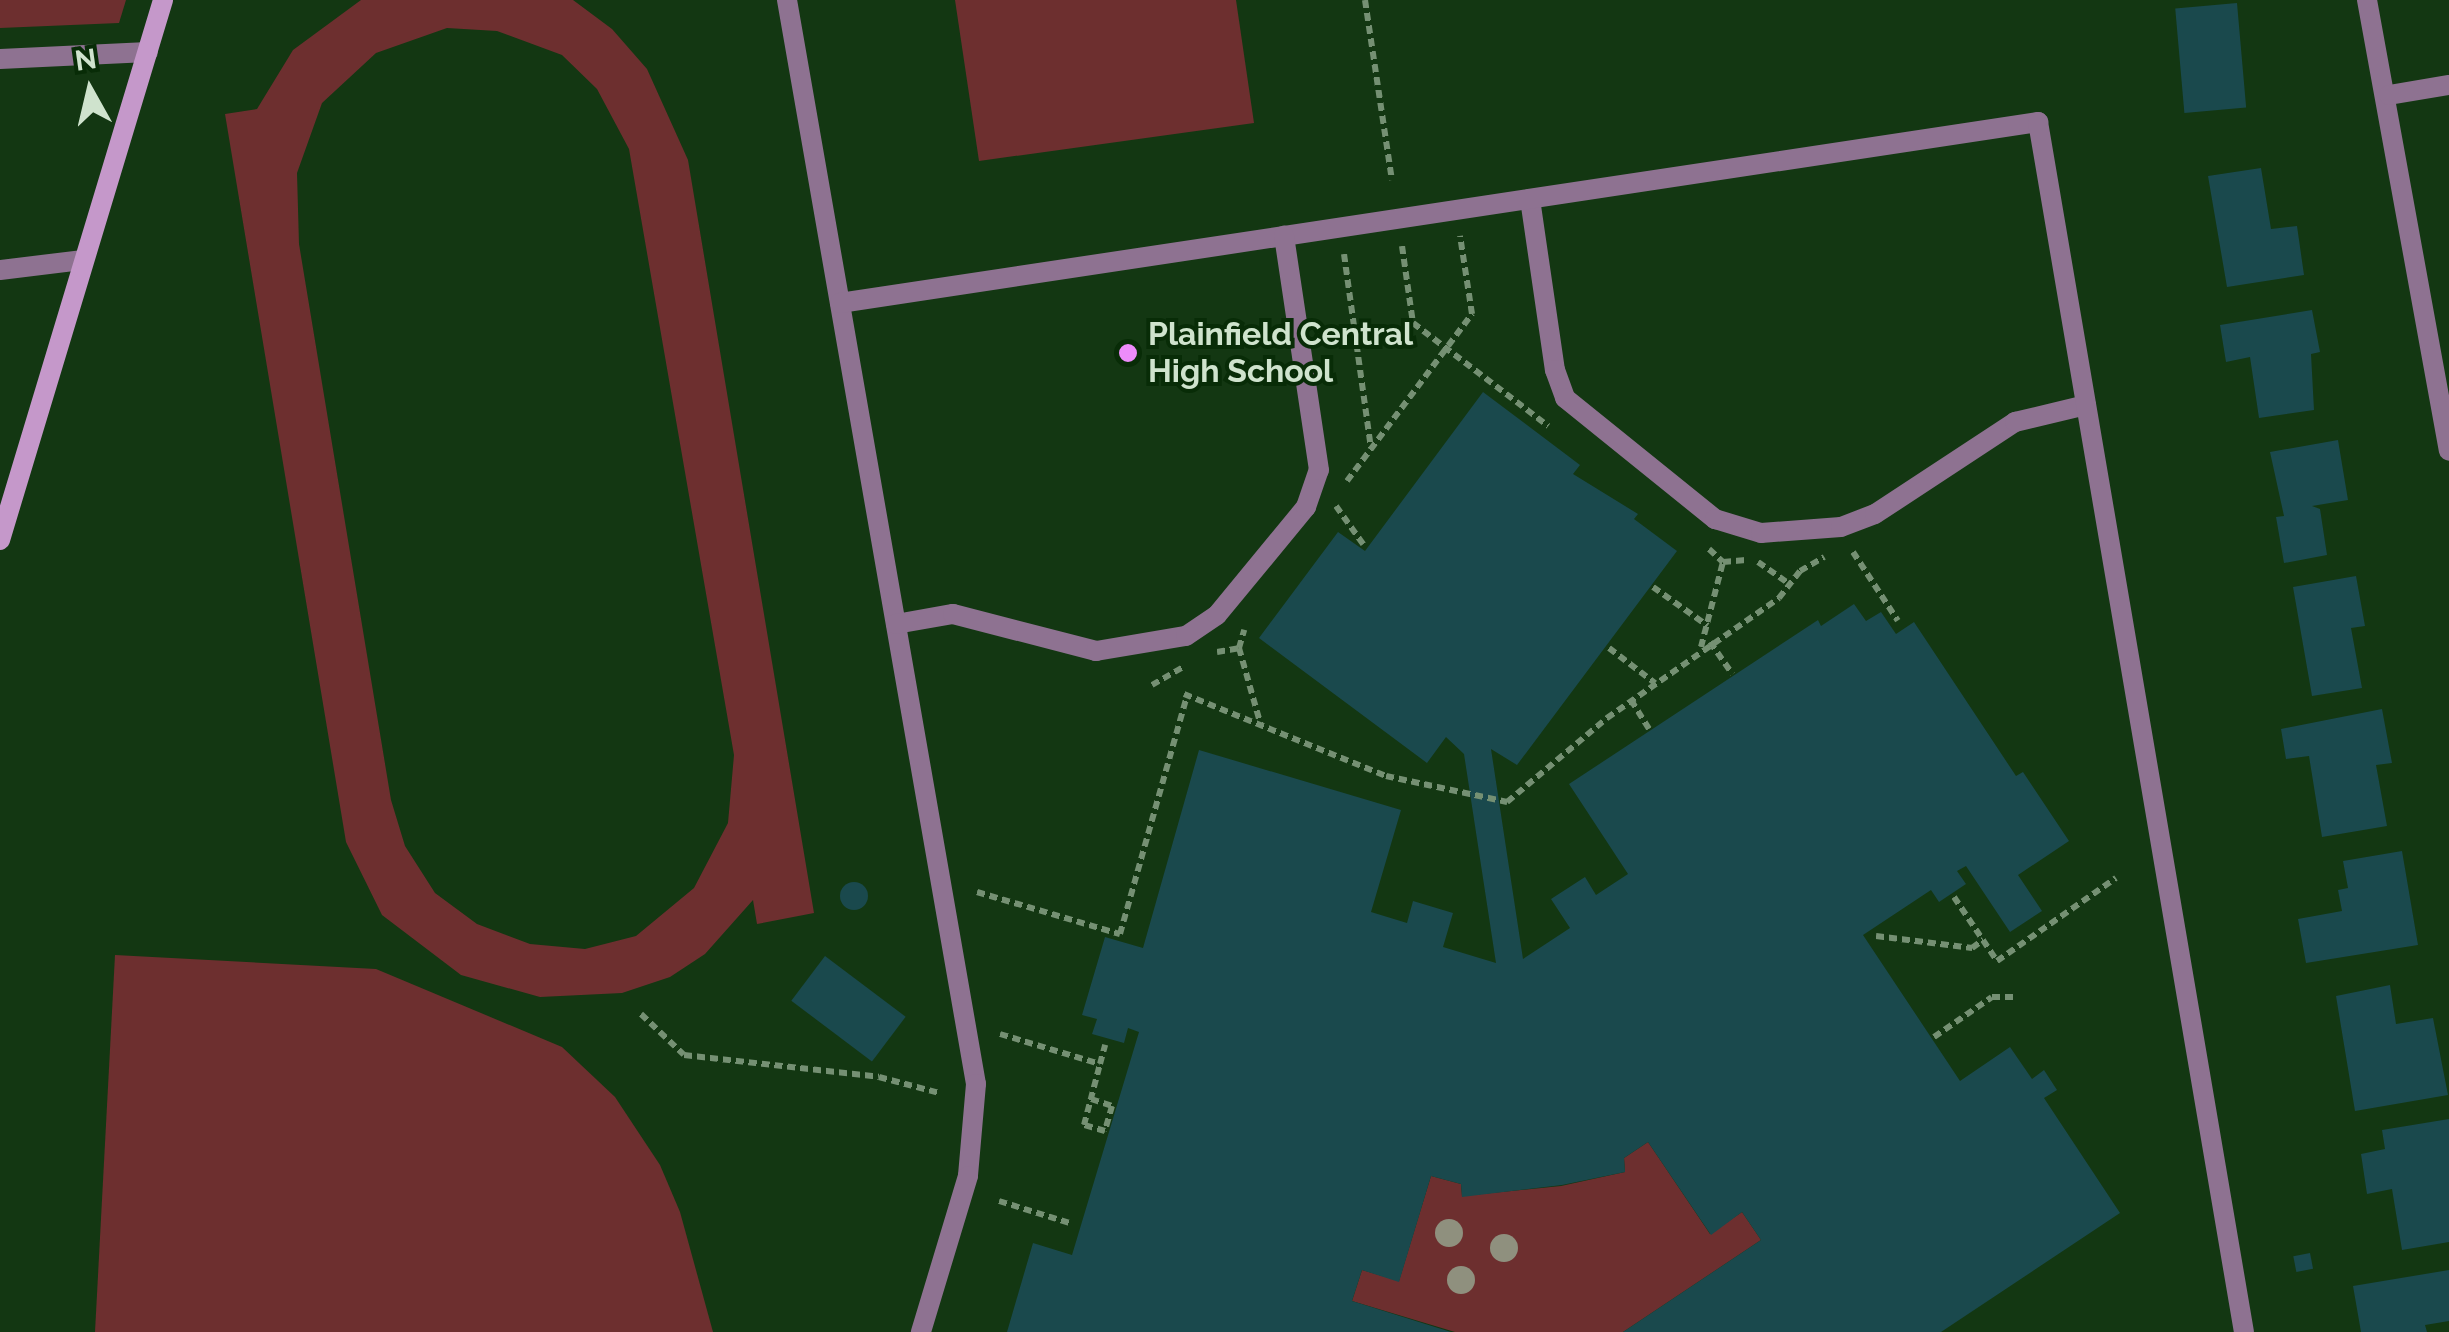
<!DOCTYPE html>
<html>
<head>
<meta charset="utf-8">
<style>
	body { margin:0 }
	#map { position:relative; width:2449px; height:1332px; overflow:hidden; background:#133712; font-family:Raleway,sans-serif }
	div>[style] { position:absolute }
	.green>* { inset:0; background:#6d2f2f }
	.building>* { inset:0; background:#1a494d; transform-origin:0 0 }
	.round { border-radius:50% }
	.path>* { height:6px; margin-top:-3px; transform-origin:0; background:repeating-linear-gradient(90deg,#759073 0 8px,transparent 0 13px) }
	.lane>* { height:20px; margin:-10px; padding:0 10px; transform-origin:10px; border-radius:10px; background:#8e7291 }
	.street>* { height:20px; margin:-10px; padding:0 10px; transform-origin:10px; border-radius:10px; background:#8e7291 }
	.secondary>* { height:20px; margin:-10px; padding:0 10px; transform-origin:10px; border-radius:10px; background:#c598ca }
	.trees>* { width:28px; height:28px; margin:-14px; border-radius:50%; background:#8f907e }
	.dots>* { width:28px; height:28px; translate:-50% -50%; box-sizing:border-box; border:5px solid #082c07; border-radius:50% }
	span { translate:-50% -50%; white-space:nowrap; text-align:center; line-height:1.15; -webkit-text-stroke:8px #082c07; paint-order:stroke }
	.poi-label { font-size:32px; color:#cfe3cd; font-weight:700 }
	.left { translate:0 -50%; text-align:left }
	.north { position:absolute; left:40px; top:40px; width:100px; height:100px; -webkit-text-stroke:8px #082c07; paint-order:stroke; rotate:352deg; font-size:28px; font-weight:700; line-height:40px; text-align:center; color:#cfe3cd }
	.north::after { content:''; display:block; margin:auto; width:35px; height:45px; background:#cfe3cd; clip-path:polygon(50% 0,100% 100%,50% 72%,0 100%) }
</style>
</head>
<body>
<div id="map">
	<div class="green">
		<div style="clip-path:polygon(0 0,126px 0,119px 23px,0 28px)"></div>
		<div style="clip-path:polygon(evenodd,361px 0,573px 0,612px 29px,647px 69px,688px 160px,814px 913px,757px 924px,753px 900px,705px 954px,670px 977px,622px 993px,540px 997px,461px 975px,382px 915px,346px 842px,225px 114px,257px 109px,293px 50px,361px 0,447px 28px,497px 31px,562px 55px,597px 89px,629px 149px,734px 755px,728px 823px,694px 888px,636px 936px,585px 949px,530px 944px,477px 924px,435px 893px,405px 846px,391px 800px,299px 244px,297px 173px,322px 103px,376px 53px,447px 28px)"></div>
		<div style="clip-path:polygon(955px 0,1236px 0,1254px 123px,979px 161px)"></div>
		<div style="clip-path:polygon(115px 955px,376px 969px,562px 1047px,615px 1097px,660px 1165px,680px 1212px,713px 1332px,95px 1332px)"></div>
		<div style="clip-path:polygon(1648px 1142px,1710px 1234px,1742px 1212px,1761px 1240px,1623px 1332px,1455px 1332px,1352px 1301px,1362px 1270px,1399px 1281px,1431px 1176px,1461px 1184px,1462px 1196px,1561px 1186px,1625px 1172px,1624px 1158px)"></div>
	</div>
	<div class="building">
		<div style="left:2237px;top:3px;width:105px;height:62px;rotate:85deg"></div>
		<div style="clip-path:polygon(2261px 168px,2271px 229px,2297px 226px,2304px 275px,2227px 287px,2208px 176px)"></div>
		<div style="clip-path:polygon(2312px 310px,2320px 352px,2311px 354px,2314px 410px,2259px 418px,2250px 357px,2226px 362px,2220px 325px)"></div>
		<div style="clip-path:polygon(1483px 392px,1580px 465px,1573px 474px,1638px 514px,1634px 519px,1677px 551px,1517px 765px,1491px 749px,1523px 959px,1570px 928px,1551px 899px,1585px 877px,1596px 895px,1628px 874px,1569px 784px,1818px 620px,1821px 626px,1854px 604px,1866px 621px,1881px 612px,1896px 634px,1914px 622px,2016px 776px,2023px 772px,2069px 841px,2018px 875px,2042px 911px,2010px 932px,1966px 866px,1957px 871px,1966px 884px,1939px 902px,1931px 890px,1863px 935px,1960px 1081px,2010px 1047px,2032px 1079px,2044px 1070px,2057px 1090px,2044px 1098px,2120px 1213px,1941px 1332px,1623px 1332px,1761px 1240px,1742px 1212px,1711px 1235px,1648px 1142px,1624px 1158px,1625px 1172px,1562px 1185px,1462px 1197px,1461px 1184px,1431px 1176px,1399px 1282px,1362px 1270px,1352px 1301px,1451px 1332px,1007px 1332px,1033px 1243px,1072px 1255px,1139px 1032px,1128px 1028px,1124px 1043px,1092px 1034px,1097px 1019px,1082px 1015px,1105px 937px,1143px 948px,1199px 750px,1401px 810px,1371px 912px,1407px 923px,1413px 901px,1453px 913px,1443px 947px,1496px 963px,1464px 754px,1446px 737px,1427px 763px,1259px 638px,1338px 532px,1365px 551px)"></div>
		<div style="clip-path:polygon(2338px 440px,2348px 500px,2312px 506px,2320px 509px,2327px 555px,2284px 563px,2276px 517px,2284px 516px,2270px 452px)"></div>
		<div style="clip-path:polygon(2356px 576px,2365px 626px,2351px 628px,2362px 688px,2312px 696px,2293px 587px)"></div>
		<div style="clip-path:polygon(2382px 709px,2392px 763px,2376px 765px,2387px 826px,2322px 837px,2309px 756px,2286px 759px,2281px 729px)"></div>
		<div style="clip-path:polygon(2402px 851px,2418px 945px,2306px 963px,2298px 919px,2342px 911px,2338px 890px,2348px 888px,2343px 861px)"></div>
		<div class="round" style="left:840px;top:882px;width:28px;height:28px"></div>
		<div style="left:825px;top:956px;width:101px;height:56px;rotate:37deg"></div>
		<div style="clip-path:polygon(2390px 985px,2396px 1024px,2433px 1018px,2448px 1095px,2355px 1111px,2336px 996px)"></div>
		<div style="clip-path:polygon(2449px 1119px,2449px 1242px,2402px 1250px,2392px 1189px,2367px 1194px,2361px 1154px,2385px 1149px,2382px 1130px)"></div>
		<div style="left:2310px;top:1253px;width:16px;height:17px;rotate:79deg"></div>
		<div style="clip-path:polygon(2449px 1270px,2449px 1321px,2425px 1325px,2427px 1332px,2361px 1332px,2353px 1286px)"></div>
	</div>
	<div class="path">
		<div style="left:1365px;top:0;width:182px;rotate:81.5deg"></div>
		<div style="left:1402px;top:246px;width:78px;rotate:81.9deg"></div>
		<div style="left:1413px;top:323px;width:170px;rotate:37.3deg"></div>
		<div style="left:1344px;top:254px;width:196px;rotate:82.1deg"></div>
		<div style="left:1347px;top:481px;width:209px;rotate:-53.2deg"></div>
		<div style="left:1472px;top:314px;width:79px;rotate:-98.7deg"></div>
		<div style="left:1336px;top:506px;width:47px;rotate:54.6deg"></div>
		<div style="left:1709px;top:549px;width:19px;rotate:43deg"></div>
		<div style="left:1723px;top:562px;width:23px;rotate:-5deg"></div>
		<div style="left:1853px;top:552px;width:82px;rotate:56.9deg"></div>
		<div style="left:1758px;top:562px;width:39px;rotate:35deg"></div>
		<div style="left:1653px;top:587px;width:67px;rotate:35.3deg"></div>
		<div style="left:1710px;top:642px;width:39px;rotate:55deg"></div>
		<div style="left:1701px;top:647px;width:88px;rotate:-75.5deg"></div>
		<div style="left:1239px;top:648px;width:19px;rotate:-74deg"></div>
		<div style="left:1609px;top:648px;width:58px;rotate:37.3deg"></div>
		<div style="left:1217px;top:652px;width:22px;rotate:-10deg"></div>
		<div style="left:1239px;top:648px;width:81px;rotate:74.2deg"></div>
		<div style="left:1152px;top:685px;width:36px;rotate:-30deg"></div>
		<div style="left:1184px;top:694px;width:218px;rotate:22.1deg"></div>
		<div style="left:1386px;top:776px;width:124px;rotate:12.1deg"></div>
		<div style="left:1507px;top:802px;width:131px;rotate:-40deg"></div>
		<div style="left:1607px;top:718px;width:210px;rotate:-34.9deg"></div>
		<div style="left:1779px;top:598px;width:34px;rotate:-52deg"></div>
		<div style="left:1800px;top:571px;width:28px;rotate:-30deg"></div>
		<div style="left:1631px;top:700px;width:34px;rotate:58deg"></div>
		<div style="left:977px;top:892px;width:149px;rotate:16.4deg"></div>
		<div style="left:1120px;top:934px;width:247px;rotate:-74.3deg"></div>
		<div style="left:1954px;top:897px;width:77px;rotate:56.1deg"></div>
		<div style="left:1997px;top:961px;width:145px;rotate:-34.9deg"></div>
		<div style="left:1876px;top:936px;width:97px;rotate:7.1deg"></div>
		<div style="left:1972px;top:948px;width:14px;rotate:-36deg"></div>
		<div style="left:641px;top:1014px;width:59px;rotate:43.6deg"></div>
		<div style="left:684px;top:1055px;width:196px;rotate:6.4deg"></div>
		<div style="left:879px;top:1077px;width:62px;rotate:14.9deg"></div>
		<div style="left:1000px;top:1034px;width:104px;rotate:16.7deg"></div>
		<div style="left:1100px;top:1064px;width:20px;rotate:-75deg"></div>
		<div style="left:1934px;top:1037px;width:70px;rotate:-34.6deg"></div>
		<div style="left:1992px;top:997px;width:23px"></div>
		<div style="left:1091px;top:1099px;width:22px;rotate:18deg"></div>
		<div style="left:1112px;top:1106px;width:26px;rotate:106deg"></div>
		<div style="left:1105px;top:1131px;width:22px;rotate:-164deg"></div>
		<div style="left:1084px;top:1125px;width:63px;rotate:-75.3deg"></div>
		<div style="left:999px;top:1201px;width:77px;rotate:17.3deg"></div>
	</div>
	<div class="lane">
		<div style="left:787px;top:0;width:1100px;rotate:80.11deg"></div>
		<div style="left:976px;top:1084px;width:92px;rotate:95deg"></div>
		<div style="left:968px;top:1176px;width:163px;rotate:106.8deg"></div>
		<div style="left:0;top:59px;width:148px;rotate:-2.7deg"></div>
		<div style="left:1530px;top:199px;width:173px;rotate:81.7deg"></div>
		<div style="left:1555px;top:370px;width:30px;rotate:70deg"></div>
		<div style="left:1565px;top:398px;width:193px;rotate:38.9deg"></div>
		<div style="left:1715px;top:519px;width:48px;rotate:16.9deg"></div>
		<div style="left:1761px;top:533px;width:80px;rotate:-4.3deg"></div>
		<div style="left:1841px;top:527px;width:36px;rotate:-21deg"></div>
		<div style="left:1875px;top:514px;width:168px;rotate:-33.3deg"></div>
		<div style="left:2015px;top:422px;width:73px;rotate:-13.5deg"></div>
		<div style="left:0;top:270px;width:84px;rotate:-6.9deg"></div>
		<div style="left:840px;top:303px;width:1212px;rotate:-8.59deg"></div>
		<div style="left:2038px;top:122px;width:1227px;rotate:80.34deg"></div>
		<div style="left:896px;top:624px;width:58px;rotate:-10deg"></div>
		<div style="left:953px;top:614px;width:148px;rotate:14.5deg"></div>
		<div style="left:1096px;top:651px;width:91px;rotate:-9.5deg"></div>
		<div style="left:1186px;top:636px;width:37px;rotate:-34deg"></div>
		<div style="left:1217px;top:615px;width:140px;rotate:-50.5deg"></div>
		<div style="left:1306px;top:507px;width:39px;rotate:-71deg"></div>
		<div style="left:1319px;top:470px;width:237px;rotate:-98.5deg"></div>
	</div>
	<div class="street">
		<div style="left:2367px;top:0;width:458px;rotate:79.7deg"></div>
		<div style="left:2389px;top:95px;width:61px;rotate:-9.5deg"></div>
	</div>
	<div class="secondary">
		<div style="left:0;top:540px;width:564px;rotate:-73.2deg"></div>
	</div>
	<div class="trees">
		<div style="left:1449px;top:1233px"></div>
		<div style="left:1504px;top:1248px"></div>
		<div style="left:1461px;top:1280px"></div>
	</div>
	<div class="dots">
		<div style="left:1128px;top:353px;background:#ed8cfa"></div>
	</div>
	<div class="poi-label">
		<span class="left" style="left:1148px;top:353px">Plainfield Central<br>High School</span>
	</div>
	<div class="north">N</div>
</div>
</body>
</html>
